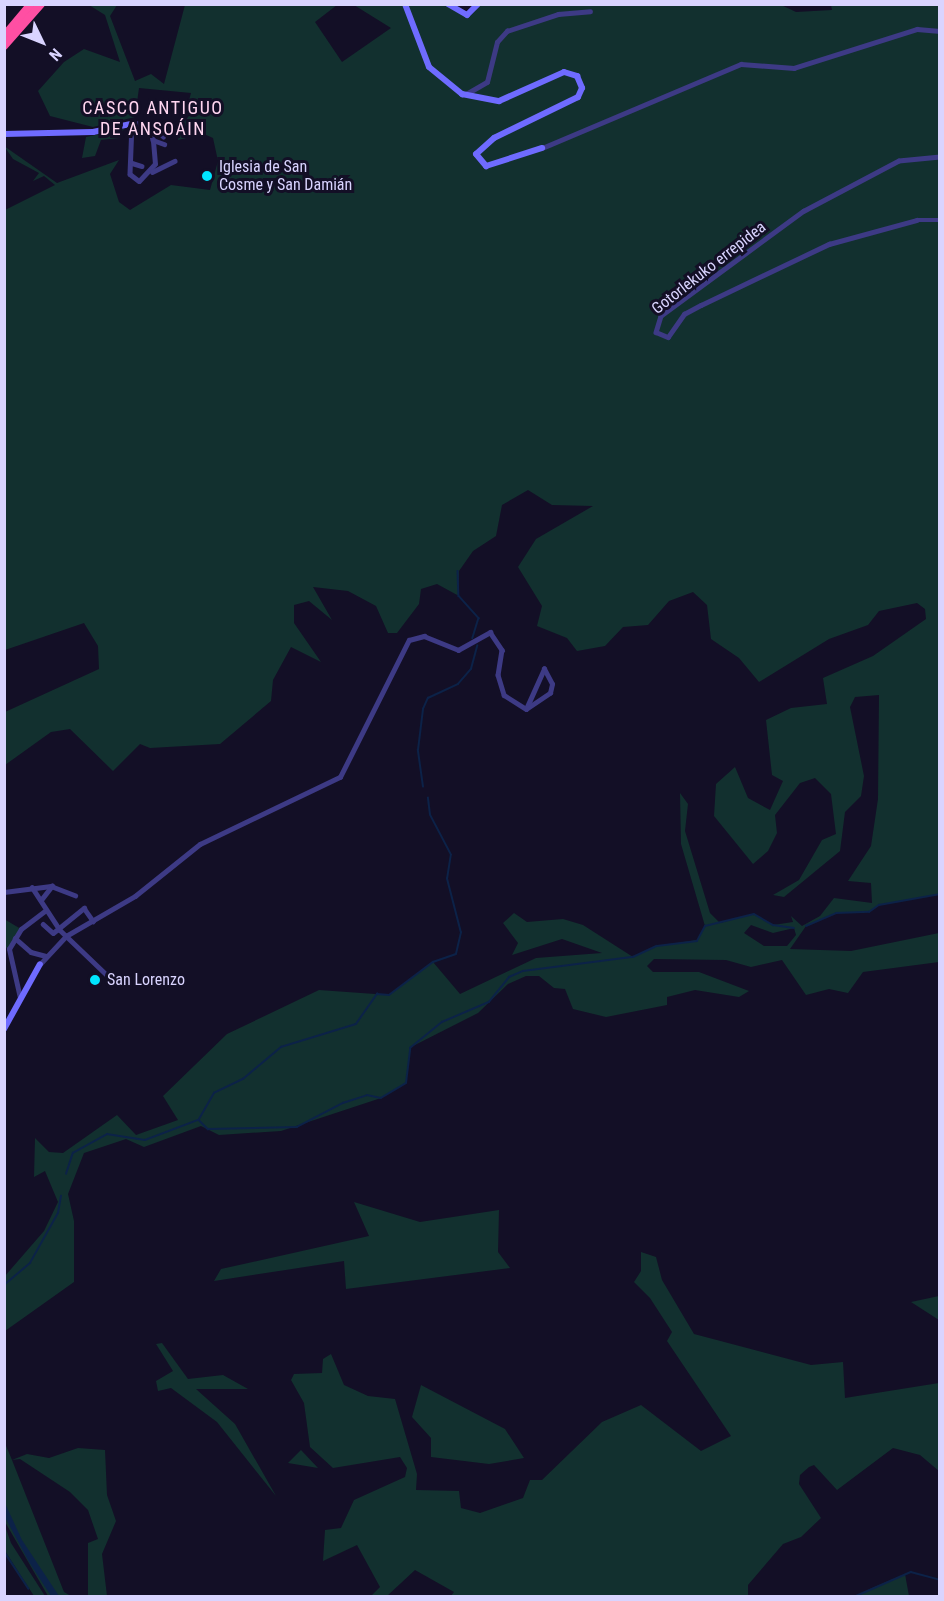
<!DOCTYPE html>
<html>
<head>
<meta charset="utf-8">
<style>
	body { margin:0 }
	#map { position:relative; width:944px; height:1601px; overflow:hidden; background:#130f26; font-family:"Roboto Condensed",sans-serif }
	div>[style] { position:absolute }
	.green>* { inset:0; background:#12302f }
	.water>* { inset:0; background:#0c2248 }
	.stream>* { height:1.5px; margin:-0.75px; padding:0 0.75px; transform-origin:0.75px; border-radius:0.75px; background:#0c2248 }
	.street>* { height:4.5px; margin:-2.25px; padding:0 2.25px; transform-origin:2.25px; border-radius:2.25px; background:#3d3a85 }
	.secondary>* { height:6px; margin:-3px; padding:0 3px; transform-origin:3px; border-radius:3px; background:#6f6bff }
	.highway>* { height:8px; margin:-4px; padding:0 4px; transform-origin:4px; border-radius:4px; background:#ff4fa3 }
	.dots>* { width:16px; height:16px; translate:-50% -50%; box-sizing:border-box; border:3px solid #130f26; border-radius:50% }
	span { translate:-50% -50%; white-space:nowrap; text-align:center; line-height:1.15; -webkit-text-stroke:6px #130f26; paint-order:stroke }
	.poi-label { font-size:16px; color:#d9d4ff }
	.left { translate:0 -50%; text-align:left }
	.street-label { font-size:16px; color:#d9d4ff }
	.neighbourhood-label { font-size:18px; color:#ffd6f0; letter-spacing:1.5px }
	.frame { position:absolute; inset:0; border:6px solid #d9d4ff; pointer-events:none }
	.north { position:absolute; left:12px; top:12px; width:60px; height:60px; -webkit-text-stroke:4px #130f26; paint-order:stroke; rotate:133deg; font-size:16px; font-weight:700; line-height:24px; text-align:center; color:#d9d4ff }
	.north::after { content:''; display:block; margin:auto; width:21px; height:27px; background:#d9d4ff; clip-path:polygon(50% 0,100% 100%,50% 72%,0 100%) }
</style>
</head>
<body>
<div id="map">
	<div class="green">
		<div style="clip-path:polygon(evenodd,482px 4px,779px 4px,796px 12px,832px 10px,831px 5px,939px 5px,939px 894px,879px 905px,869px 912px,836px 913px,806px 926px,790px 949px,851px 951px,939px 933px,939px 962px,863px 972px,848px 993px,829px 989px,806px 995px,782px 960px,751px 967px,726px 960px,654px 959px,647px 966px,653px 972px,699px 972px,749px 991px,739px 997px,695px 990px,667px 997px,667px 1005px,606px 1017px,573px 1009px,565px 989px,554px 988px,539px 976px,526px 976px,508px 984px,478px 1013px,411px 1047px,406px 1083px,381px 1098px,281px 1131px,219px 1135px,201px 1126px,144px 1147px,126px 1139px,84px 1153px,68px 1194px,74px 1221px,74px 1282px,5px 1331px,5px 1276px,44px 1231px,58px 1202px,45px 1171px,34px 1177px,35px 1138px,49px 1152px,63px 1153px,117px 1115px,136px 1135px,178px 1120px,163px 1096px,227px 1034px,319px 990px,389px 995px,433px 962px,460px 994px,536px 958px,602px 953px,562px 939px,512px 955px,518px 943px,503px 923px,514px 913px,527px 922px,563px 919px,583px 925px,633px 957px,657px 946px,697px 940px,705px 926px,681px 844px,680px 793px,688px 804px,685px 831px,710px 913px,720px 923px,754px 914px,773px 925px,793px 922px,791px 916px,802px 926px,820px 916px,834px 898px,872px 903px,871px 883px,848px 881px,871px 846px,878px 799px,879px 695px,855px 697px,850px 707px,864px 776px,861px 796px,845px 812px,840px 851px,784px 897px,773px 895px,799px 880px,822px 840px,836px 834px,831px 794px,815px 778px,800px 783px,775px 815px,777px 833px,768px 851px,753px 864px,714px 816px,716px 784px,735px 767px,748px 798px,770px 810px,783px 781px,772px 775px,766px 720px,791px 708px,827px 704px,823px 678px,873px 656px,926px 619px,925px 609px,917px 603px,879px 611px,868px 625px,829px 639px,759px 682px,739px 658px,711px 639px,707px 605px,693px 592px,669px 601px,648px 625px,623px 627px,605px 646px,577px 651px,567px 638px,537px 626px,542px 606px,518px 567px,536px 539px,593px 506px,552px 505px,528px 490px,502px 505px,496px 536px,473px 551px,459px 571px,459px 596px,437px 584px,421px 589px,419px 604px,397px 633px,388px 633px,376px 606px,348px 591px,313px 587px,332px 620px,309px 601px,294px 605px,294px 623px,321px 662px,291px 647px,273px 680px,271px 701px,220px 744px,150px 748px,140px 744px,113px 771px,70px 729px,51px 732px,5px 765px,5px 712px,99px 669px,98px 646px,84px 623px,5px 650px,5px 210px,55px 185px,44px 176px,33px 181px,39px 173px,13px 159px,4px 146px,57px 183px,119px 160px,110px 174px,119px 202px,130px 210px,171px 185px,210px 190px,218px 161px,213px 138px,204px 134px,178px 140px,191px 93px,139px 88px,135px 117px,93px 127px,50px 116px,38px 91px,64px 62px,84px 49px,120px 62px,105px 15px,89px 5px,117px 5px,110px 16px,135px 81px,151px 74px,164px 84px,185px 5px,337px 5px,315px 22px,342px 62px,391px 28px,354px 5px,456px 5px,470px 16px,482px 4px,751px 925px,773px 933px,794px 928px,796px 935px,787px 946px,764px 946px,744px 933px,751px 925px)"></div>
		<div style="clip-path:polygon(124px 129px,119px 138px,101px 140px,95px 156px,82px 158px,86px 137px)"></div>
		<div style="clip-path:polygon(4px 919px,21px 929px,9px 949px,5px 947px)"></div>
		<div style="clip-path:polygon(354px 1202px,420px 1222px,499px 1210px,498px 1252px,510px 1268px,346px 1289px,344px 1261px,214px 1281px,221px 1269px,369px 1236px)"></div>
		<div style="clip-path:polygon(641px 1252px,656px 1257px,662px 1280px,694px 1334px,811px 1365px,843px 1362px,845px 1398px,939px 1383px,939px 1471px,920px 1455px,893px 1448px,837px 1490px,814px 1465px,809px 1467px,800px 1475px,799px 1484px,821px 1518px,801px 1537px,783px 1544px,748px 1585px,748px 1596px,451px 1596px,454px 1592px,415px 1570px,387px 1596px,371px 1596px,380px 1587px,357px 1545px,323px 1561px,325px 1530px,341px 1528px,354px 1500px,405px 1477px,407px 1468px,400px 1457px,333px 1468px,310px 1447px,304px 1403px,291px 1380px,294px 1374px,322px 1373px,323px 1359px,331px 1354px,344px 1385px,368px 1396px,395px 1399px,417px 1474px,416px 1490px,459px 1491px,461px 1508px,480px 1513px,523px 1498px,530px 1480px,542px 1480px,602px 1422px,641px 1405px,701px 1451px,731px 1436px,667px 1341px,672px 1332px,650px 1298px,634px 1282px,641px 1271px)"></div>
		<div style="clip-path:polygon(939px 1297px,939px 1320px,911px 1302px,939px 1296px)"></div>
		<div style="clip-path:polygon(162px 1343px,188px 1379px,223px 1375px,248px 1389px,196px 1389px,235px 1424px,276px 1496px,217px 1422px,171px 1388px,158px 1391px,156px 1381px,173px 1371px,156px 1344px)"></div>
		<div style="clip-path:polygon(421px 1385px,505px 1429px,524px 1458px,489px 1464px,431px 1457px,431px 1438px,412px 1417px)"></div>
		<div style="clip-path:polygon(4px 1441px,12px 1460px,27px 1454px,49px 1458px,78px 1448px,105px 1450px,107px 1495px,116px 1521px,102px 1554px,107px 1596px,88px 1596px,88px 1543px,98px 1539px,88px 1510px,70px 1492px,20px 1459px,12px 1460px,64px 1592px,71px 1596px,48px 1596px,5px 1522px)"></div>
		<div style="clip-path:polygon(301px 1450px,318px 1468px,288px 1463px)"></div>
		<div style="clip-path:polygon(5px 1526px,11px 1543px,45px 1596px,34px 1596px,5px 1551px)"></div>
		<div style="clip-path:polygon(905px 1574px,909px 1596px,856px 1596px,872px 1588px)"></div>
	</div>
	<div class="water">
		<div style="clip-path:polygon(4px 1501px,22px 1540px,59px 1596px,51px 1596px,29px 1562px,6px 1519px)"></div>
	</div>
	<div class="stream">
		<div style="left:458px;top:571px;width:25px;rotate:88deg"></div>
		<div style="left:459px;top:596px;width:30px;rotate:48deg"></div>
		<div style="left:479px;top:618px;width:21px;rotate:107deg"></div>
		<div style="left:423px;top:787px;width:37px;rotate:-98deg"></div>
		<div style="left:418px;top:750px;width:41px;rotate:-83deg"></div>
		<div style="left:423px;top:709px;width:12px;rotate:-66deg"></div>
		<div style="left:428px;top:698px;width:33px;rotate:-25deg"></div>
		<div style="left:458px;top:684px;width:20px;rotate:-49deg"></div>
		<div style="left:471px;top:669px;width:24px;rotate:-75deg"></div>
		<div style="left:806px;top:926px;width:33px;rotate:-23deg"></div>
		<div style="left:836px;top:913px;width:33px;rotate:-2deg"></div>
		<div style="left:869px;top:912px;width:12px;rotate:-35deg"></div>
		<div style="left:879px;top:905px;width:62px;rotate:-10.2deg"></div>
		<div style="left:199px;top:1119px;width:30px;rotate:-60deg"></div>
		<div style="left:214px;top:1093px;width:32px;rotate:-26deg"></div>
		<div style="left:243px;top:1079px;width:50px;rotate:-40.1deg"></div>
		<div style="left:281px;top:1047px;width:78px;rotate:-17deg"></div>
		<div style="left:356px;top:1024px;width:37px;rotate:-55deg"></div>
		<div style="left:377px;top:994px;width:12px;rotate:5deg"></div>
		<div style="left:389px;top:995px;width:55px;rotate:-36.9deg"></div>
		<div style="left:433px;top:962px;width:24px;rotate:-19deg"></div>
		<div style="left:456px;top:954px;width:22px;rotate:-77deg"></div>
		<div style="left:461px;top:933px;width:56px;rotate:-104.5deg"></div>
		<div style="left:447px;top:879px;width:24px;rotate:-81deg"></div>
		<div style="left:451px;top:855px;width:45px;rotate:-117.7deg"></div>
		<div style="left:430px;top:815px;width:17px;rotate:-97deg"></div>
		<div style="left:199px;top:1120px;width:13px;rotate:45deg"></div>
		<div style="left:208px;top:1129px;width:89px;rotate:-1.3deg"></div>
		<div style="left:297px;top:1127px;width:52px;rotate:-27.6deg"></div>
		<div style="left:343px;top:1103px;width:25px;rotate:-18deg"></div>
		<div style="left:367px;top:1095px;width:14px;rotate:12deg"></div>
		<div style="left:381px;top:1098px;width:29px;rotate:-31deg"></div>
		<div style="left:406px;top:1083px;width:35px;rotate:-83deg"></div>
		<div style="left:410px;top:1048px;width:41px;rotate:-39.1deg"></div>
		<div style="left:442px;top:1022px;width:51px;rotate:-23.1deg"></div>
		<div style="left:489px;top:1002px;width:32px;rotate:-51deg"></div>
		<div style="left:509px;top:977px;width:15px;rotate:-23deg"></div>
		<div style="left:523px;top:971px;width:111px;rotate:-7.3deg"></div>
		<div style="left:633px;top:957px;width:26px;rotate:-25deg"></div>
		<div style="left:657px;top:946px;width:40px;rotate:-7.1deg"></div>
		<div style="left:697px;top:941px;width:17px;rotate:-62deg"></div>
		<div style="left:705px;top:926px;width:50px;rotate:-13.8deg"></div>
		<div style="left:754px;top:914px;width:22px;rotate:30deg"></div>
		<div style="left:773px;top:925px;width:21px;rotate:8deg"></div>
		<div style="left:66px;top:1174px;width:22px;rotate:-72deg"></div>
		<div style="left:73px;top:1153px;width:39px;rotate:-29deg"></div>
		<div style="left:107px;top:1134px;width:38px;rotate:9deg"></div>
		<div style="left:145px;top:1140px;width:57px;rotate:-20.7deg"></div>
		<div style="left:4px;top:1285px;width:34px;rotate:-40deg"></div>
		<div style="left:30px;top:1263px;width:57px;rotate:-60.8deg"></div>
		<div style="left:58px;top:1213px;width:17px;rotate:-80deg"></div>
		<div style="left:4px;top:1551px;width:45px;rotate:56.7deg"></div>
		<div style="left:856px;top:1596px;width:60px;rotate:-23.6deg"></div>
		<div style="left:911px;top:1572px;width:30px;rotate:15deg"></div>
	</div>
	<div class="street">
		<div style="left:466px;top:94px;width:24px;rotate:-30deg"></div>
		<div style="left:487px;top:82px;width:41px;rotate:-76deg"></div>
		<div style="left:497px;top:42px;width:15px;rotate:-48deg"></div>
		<div style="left:507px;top:31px;width:54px;rotate:-18.4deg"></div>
		<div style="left:558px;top:14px;width:32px;rotate:-5deg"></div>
		<div style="left:132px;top:124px;width:50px;rotate:92.3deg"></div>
		<div style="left:130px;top:174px;width:11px;rotate:38deg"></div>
		<div style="left:139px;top:181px;width:23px;rotate:-47deg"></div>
		<div style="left:155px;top:164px;width:24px;rotate:-95deg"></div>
		<div style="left:132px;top:124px;width:20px;rotate:15deg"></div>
		<div style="left:151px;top:129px;width:11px;rotate:80deg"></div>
		<div style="left:153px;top:140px;width:12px;rotate:20deg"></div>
		<div style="left:132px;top:124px;width:16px;rotate:-7deg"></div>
		<div style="left:148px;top:122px;width:21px;rotate:43deg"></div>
		<div style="left:542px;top:148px;width:216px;rotate:-22.9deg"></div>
		<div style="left:741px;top:64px;width:53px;rotate:4.3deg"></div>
		<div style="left:794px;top:68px;width:129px;rotate:-17.6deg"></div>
		<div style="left:917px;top:29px;width:23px;rotate:5deg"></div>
		<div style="left:940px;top:157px;width:41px;rotate:174.4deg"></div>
		<div style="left:899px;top:161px;width:107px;rotate:152.2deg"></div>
		<div style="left:804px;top:211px;width:177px;rotate:143.7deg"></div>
		<div style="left:661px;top:316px;width:17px;rotate:107deg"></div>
		<div style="left:656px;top:332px;width:13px;rotate:23deg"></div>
		<div style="left:668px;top:337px;width:28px;rotate:-55deg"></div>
		<div style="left:684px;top:314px;width:19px;rotate:-28deg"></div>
		<div style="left:701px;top:305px;width:142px;rotate:-25.5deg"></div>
		<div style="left:829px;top:244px;width:91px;rotate:-15.3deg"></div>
		<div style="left:917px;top:220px;width:23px"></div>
		<div style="left:132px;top:163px;width:10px;rotate:17deg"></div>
		<div style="left:152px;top:172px;width:25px;rotate:-26deg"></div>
		<div style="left:526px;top:709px;width:44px;rotate:-65.8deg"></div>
		<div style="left:32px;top:887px;width:51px;rotate:56.9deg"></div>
		<div style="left:60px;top:930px;width:69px;rotate:43.8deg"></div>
		<div style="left:4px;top:892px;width:47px;rotate:-7.3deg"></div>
		<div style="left:51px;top:886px;width:26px;rotate:21deg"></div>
		<div style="left:41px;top:900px;width:18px;rotate:-52deg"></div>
		<div style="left:43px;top:924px;width:13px;rotate:42deg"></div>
		<div style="left:53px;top:933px;width:40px;rotate:-39deg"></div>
		<div style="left:84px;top:908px;width:16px;rotate:55deg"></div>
		<div style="left:15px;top:938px;width:21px;rotate:41deg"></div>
		<div style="left:31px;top:952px;width:16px;rotate:15deg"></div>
		<div style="left:40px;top:964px;width:38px;rotate:-47deg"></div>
		<div style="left:66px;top:936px;width:80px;rotate:-30.1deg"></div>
		<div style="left:135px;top:896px;width:83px;rotate:-38.7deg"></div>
		<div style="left:200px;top:844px;width:155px;rotate:-25.6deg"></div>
		<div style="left:340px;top:777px;width:153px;rotate:-63.3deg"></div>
		<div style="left:409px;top:640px;width:16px;rotate:-15deg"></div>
		<div style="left:424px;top:636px;width:37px;rotate:22deg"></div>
		<div style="left:458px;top:650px;width:37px;rotate:-29deg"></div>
		<div style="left:490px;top:632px;width:22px;rotate:56deg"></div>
		<div style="left:502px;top:650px;width:25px;rotate:99deg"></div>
		<div style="left:498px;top:675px;width:21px;rotate:73deg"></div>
		<div style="left:504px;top:695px;width:26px;rotate:32deg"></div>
		<div style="left:526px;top:709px;width:29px;rotate:-34deg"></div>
		<div style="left:550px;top:693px;width:9px;rotate:-77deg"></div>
		<div style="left:552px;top:684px;width:17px;rotate:-118deg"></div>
		<div style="left:20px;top:998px;width:50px;rotate:-102.7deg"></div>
		<div style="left:9px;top:949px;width:23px;rotate:-59deg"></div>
		<div style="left:21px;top:929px;width:30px;rotate:-37deg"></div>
	</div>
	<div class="secondary">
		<div style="left:405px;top:4px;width:67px;rotate:69.1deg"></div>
		<div style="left:429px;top:67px;width:43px;rotate:39.3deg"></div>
		<div style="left:462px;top:94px;width:38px;rotate:11deg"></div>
		<div style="left:499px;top:101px;width:71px;rotate:-24deg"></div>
		<div style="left:564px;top:72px;width:14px;rotate:17deg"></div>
		<div style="left:577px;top:76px;width:13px;rotate:67deg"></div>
		<div style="left:582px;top:88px;width:10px;rotate:114deg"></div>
		<div style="left:578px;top:97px;width:93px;rotate:154deg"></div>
		<div style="left:494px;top:138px;width:24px;rotate:138deg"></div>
		<div style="left:476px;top:154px;width:16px;rotate:50deg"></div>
		<div style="left:486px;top:166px;width:59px;rotate:-17.8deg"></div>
		<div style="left:448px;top:4px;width:22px;rotate:30deg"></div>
		<div style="left:467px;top:15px;width:16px;rotate:-45deg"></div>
		<div style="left:4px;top:134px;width:89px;rotate:-1.3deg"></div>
		<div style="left:93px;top:132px;width:40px;rotate:-12deg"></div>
		<div style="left:4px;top:1029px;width:74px;rotate:-61deg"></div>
	</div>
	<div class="highway">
		<div style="left:4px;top:36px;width:42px;rotate:-49.8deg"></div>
		<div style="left:4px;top:46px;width:56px;rotate:-48.6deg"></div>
	</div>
	<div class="dots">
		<div style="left:207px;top:176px;background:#00e5ff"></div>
		<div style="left:95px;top:980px;background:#00e5ff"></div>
	</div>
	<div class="poi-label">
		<span class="left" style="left:219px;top:176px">Iglesia de San<br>Cosme y San Damián</span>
		<span class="left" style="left:107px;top:980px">San Lorenzo</span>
	</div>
	<div class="street-label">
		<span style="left:709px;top:268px;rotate:-38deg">Gotorlekuko errepidea</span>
	</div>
	<div class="neighbourhood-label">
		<span style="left:153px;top:119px">CASCO ANTIGUO<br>DE ANSOÁIN</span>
	</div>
	<div class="frame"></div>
	<div class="north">N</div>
</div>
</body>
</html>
